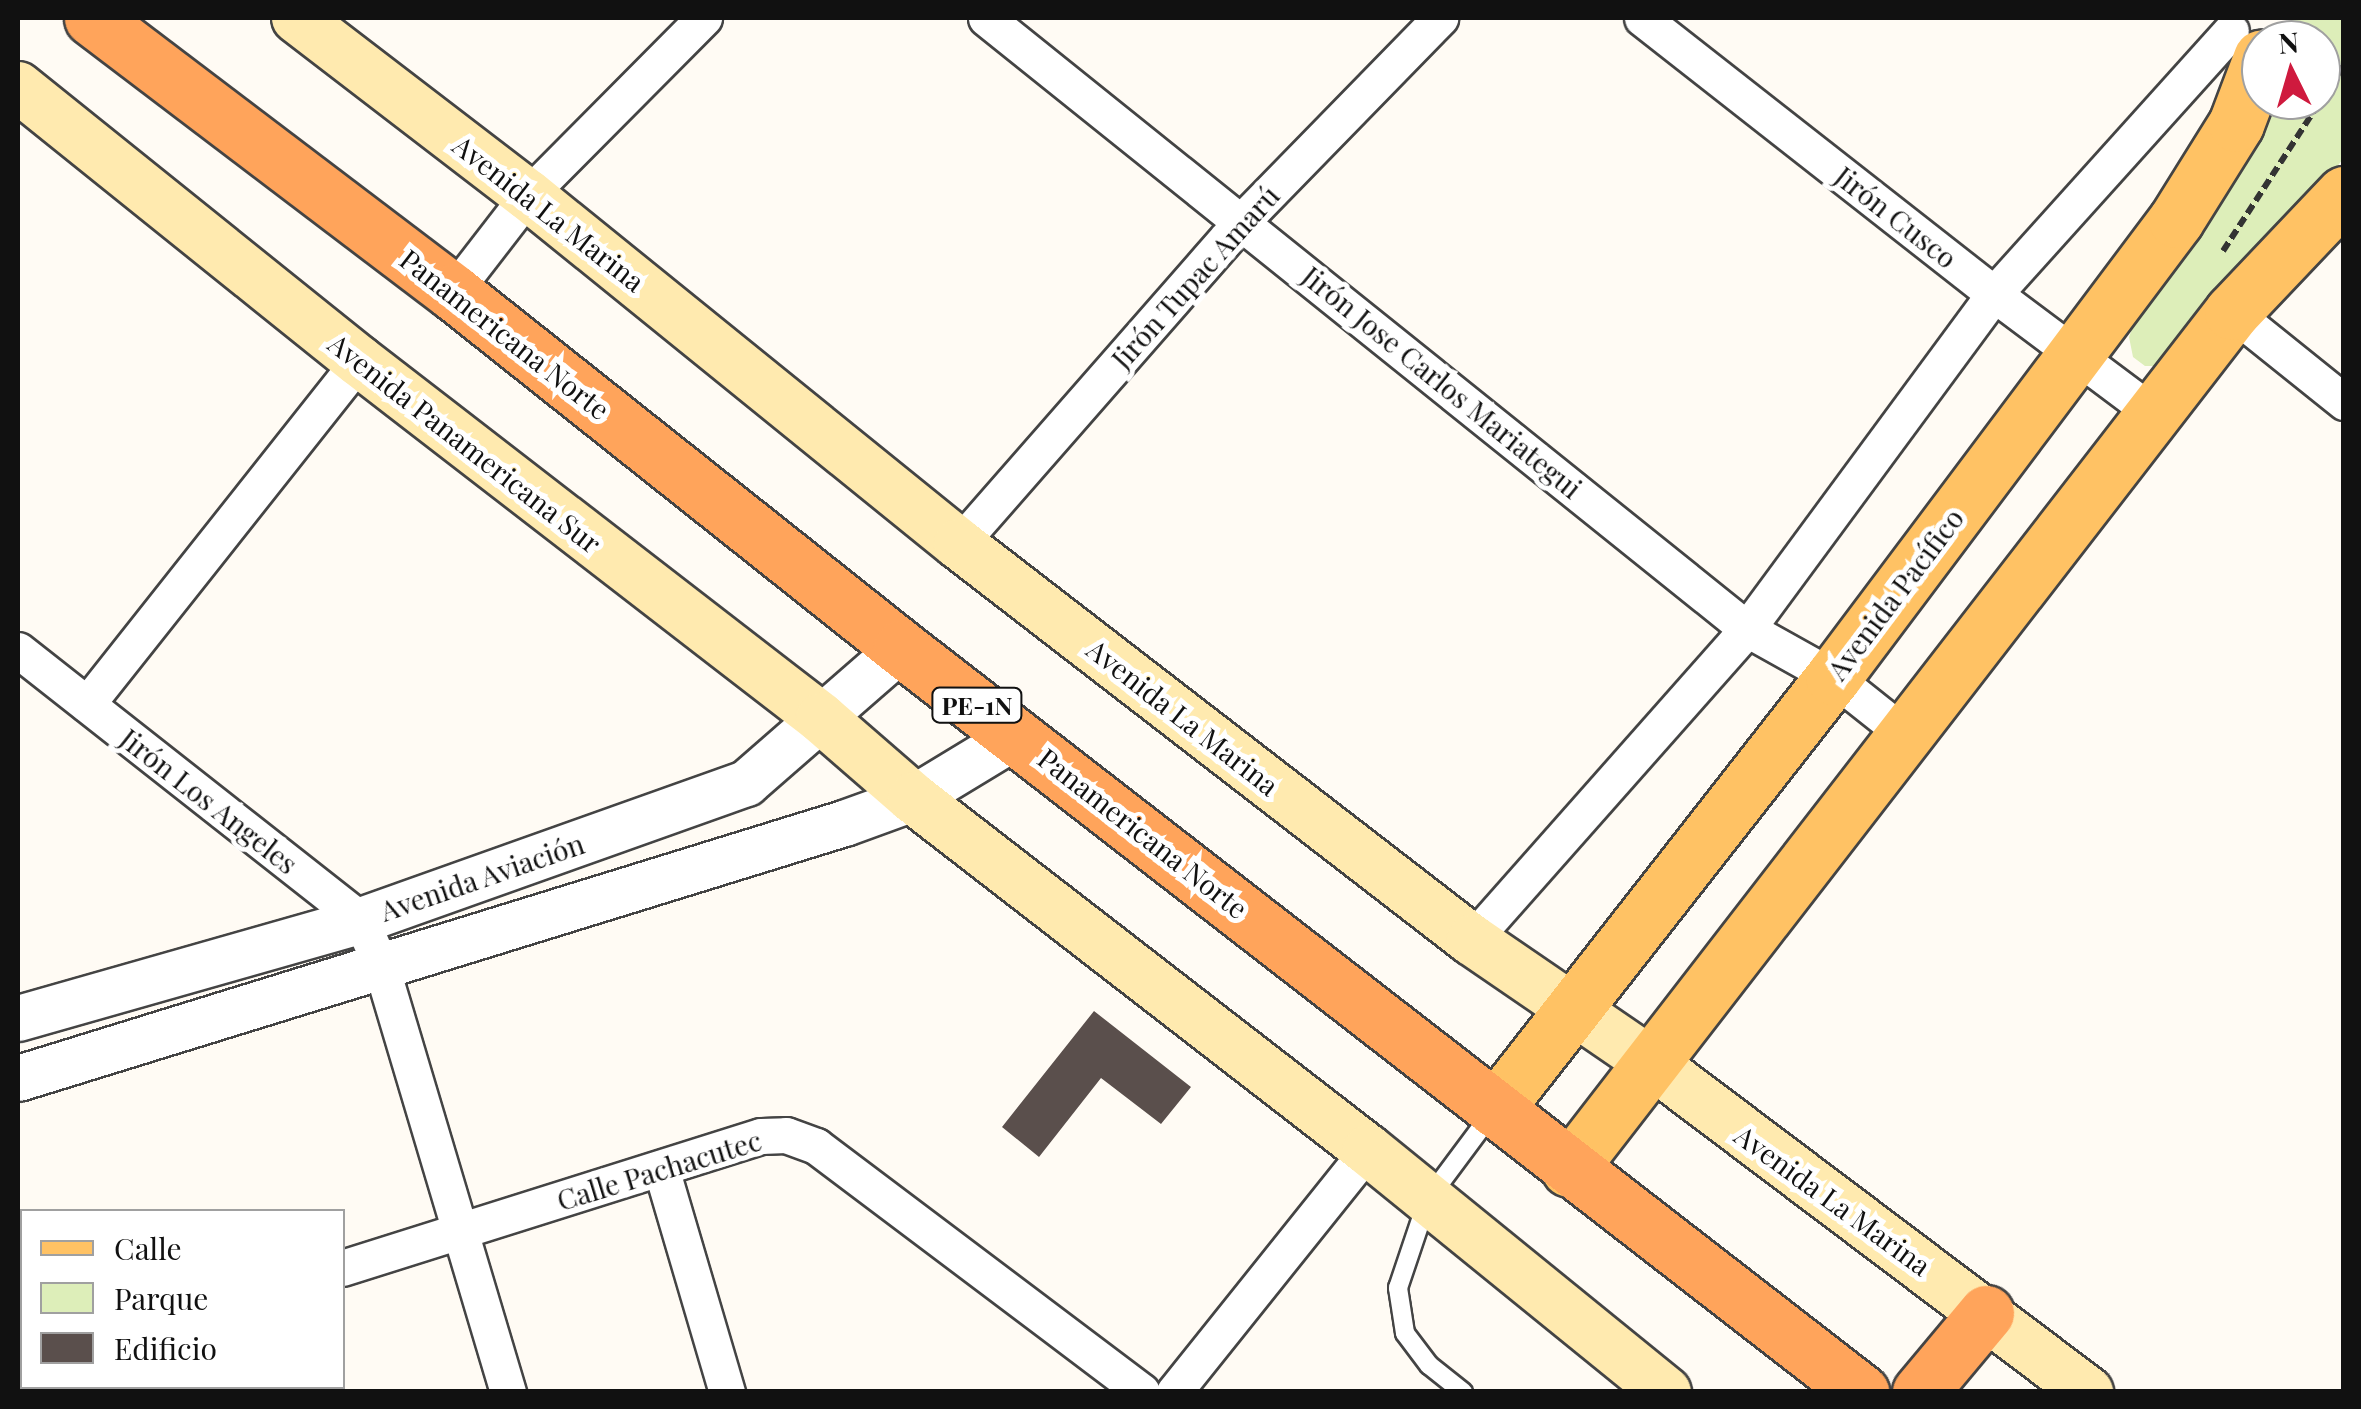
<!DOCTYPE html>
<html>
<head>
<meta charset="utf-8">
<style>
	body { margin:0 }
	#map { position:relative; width:2361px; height:1409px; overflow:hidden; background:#fffbf4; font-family:"Playfair Display",serif }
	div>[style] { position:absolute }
	.green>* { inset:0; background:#ddeeb9 }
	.building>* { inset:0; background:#5a4f4c }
	.path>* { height:6px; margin-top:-3px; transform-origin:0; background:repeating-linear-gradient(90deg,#333 0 10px,transparent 0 15px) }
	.roads { filter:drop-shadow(2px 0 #444) drop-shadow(-2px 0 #444) drop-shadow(0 2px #444) drop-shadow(0 -2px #444) }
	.service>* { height:18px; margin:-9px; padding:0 9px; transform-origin:9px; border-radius:9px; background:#fff }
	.minor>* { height:35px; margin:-17.5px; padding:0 17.5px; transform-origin:17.5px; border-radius:17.5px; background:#fff }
	.tertiary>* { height:45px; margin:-22.5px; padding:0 22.5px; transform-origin:22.5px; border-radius:22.5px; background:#fff }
	.secondary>* { height:50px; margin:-25px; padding:0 25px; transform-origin:25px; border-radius:25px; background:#ffeaaf }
	.primary>* { height:55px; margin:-27.5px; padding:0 27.5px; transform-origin:27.5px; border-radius:27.5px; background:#ffc264 }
	.trunk>* { height:55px; margin:-27.5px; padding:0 27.5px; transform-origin:27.5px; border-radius:27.5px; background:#ffa45b }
	span { translate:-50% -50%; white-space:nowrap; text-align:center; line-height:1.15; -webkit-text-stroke:10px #fff; paint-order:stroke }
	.shield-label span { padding:2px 8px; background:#fff; border:2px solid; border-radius:8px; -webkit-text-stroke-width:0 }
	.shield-label { font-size:25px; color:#111; font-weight:700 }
	.street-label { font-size:28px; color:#111 }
	.frame { position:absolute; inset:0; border:20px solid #111; pointer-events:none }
	.legend { position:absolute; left:20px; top:1209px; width:325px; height:180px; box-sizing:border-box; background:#fff; border:2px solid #a0a0a0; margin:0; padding:12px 18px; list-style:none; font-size:30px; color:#111 }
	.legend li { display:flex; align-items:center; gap:20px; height:50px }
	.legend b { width:50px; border:2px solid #a0a0a0 }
	.north { position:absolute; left:2241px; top:20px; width:100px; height:100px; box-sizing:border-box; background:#fff; border:2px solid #a0a0a0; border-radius:50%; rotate:355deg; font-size:28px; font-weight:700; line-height:40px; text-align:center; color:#111 }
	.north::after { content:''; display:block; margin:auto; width:35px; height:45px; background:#cf1a3e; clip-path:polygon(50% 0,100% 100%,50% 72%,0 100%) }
</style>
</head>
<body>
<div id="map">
	<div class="green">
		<div style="clip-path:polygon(2289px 18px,2343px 18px,2343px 159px,2196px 346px,2163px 366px,2145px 366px,2133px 357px,2129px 337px,2136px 318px,2175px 269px,2228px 185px,2268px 100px,2321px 100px,2321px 40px,2285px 40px)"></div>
	</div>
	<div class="building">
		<div style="clip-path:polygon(1094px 1011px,1191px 1087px,1161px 1124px,1101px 1078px,1039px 1157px,1002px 1127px)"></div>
	</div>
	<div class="path">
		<div style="left:2321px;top:100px;width:42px;rotate:-56.7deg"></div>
		<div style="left:2223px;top:251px;width:180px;rotate:-57deg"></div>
	</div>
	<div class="roads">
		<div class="service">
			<div style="left:1463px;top:1392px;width:43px;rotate:-141.5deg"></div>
			<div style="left:1429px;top:1365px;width:40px;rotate:-127deg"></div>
			<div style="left:1405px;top:1333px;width:46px;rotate:-98.8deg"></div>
			<div style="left:1398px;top:1288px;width:94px;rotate:-71.4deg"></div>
			<div style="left:1428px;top:1199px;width:107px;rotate:-53.3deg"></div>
		</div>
		<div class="minor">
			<div style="left:986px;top:18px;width:976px;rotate:38.76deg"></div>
			<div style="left:1747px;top:629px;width:98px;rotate:29.2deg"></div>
			<div style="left:1833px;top:677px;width:93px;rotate:38.5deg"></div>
			<div style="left:1642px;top:18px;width:447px;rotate:38.1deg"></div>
			<div style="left:1994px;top:294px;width:199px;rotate:36.8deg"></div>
			<div style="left:453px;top:292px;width:123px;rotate:-52.3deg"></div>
			<div style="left:528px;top:195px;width:250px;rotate:-45.2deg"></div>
			<div style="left:2232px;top:312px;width:144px;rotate:38.8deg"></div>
			<div style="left:959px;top:544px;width:429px;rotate:-48.8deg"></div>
			<div style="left:1242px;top:221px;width:284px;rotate:-45.7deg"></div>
			<div style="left:18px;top:650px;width:437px;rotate:38.2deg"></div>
			<div style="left:361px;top:920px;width:50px;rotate:66.5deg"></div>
			<div style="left:381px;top:966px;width:445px;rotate:73.4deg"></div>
			<div style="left:87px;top:704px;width:438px;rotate:-51.6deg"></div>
			<div style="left:1472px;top:940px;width:415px;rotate:-48.5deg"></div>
			<div style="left:1747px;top:629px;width:416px;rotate:-53.6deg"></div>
			<div style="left:1994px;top:294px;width:354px;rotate:-48deg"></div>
			<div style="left:661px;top:1168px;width:234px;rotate:73.6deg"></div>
			<div style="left:342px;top:1268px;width:439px;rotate:-17.5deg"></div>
			<div style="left:761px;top:1136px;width:25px;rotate:-2deg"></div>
			<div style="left:786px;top:1135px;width:32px;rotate:20deg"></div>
			<div style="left:816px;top:1146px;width:408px;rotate:37deg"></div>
			<div style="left:18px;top:1364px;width:4px;rotate:-14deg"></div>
			<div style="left:243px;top:1386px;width:6px;rotate:81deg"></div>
			<div style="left:1174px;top:1392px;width:310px;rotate:-51.3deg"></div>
		</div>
		<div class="tertiary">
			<div style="left:18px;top:1018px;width:357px;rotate:-15.9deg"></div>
			<div style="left:361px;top:920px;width:409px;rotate:-19.6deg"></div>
			<div style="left:746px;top:783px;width:206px;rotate:-41.1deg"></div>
			<div style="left:18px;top:1078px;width:864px;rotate:-17.16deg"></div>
			<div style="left:844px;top:823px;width:73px;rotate:-19.9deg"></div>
			<div style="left:913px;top:798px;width:122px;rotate:-31.2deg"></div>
		</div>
		<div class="secondary">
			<div style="left:297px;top:18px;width:291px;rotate:37.5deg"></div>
			<div style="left:528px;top:195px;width:555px;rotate:39deg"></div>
			<div style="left:959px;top:544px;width:648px;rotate:37.67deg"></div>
			<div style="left:1472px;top:940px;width:219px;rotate:34.4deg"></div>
			<div style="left:1653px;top:1064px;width:545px;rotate:37.02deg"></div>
			<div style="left:18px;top:87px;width:437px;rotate:38.8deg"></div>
			<div style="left:359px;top:361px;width:584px;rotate:37.69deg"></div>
			<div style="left:821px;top:718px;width:122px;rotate:41deg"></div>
			<div style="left:913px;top:798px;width:575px;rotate:37.73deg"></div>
			<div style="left:1368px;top:1150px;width:384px;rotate:39.1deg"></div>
		</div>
		<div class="primary">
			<div style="left:1495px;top:1109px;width:549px;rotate:-51.96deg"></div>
			<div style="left:1833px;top:677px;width:571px;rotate:-53.11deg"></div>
			<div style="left:2176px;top:220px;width:113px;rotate:-58deg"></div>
			<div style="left:2236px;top:124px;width:71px;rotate:-69.3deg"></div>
			<div style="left:1569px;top:1169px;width:1084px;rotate:-52.27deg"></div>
			<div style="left:2232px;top:312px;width:163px;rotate:-46.5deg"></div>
		</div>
		<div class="trunk">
			<div style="left:92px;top:18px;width:453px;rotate:37.2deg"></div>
			<div style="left:453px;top:292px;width:572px;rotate:38.47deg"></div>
			<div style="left:901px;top:648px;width:1215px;rotate:37.78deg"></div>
			<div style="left:1920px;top:1392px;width:103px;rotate:-50.1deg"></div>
		</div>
	</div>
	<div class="shield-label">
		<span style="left:977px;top:705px">PE-1N</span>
	</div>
	<div class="street-label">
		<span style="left:549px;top:213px;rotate:38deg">Avenida La Marina</span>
		<span style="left:1896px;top:217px;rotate:38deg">Jirón Cusco</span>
		<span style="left:1195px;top:277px;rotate:-48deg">Jirón Tupac Amarú</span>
		<span style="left:505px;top:334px;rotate:38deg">Panamericana Norte</span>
		<span style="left:1442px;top:382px;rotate:39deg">Jirón Jose Carlos Mariategui</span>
		<span style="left:465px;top:443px;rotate:38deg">Avenida Panamericana Sur</span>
		<span style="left:1895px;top:594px;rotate:-53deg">Avenida Pacífico</span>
		<span style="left:1183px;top:717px;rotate:38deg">Avenida La Marina</span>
		<span style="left:209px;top:801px;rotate:38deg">Jirón Los Angeles</span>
		<span style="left:1143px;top:833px;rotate:38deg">Panamericana Norte</span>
		<span style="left:482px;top:877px;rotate:-19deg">Avenida Aviación</span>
		<span style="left:659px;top:1170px;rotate:-17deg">Calle Pachacutec</span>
		<span style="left:1833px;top:1200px;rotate:36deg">Avenida La Marina</span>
	</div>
	<div class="frame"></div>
	<ul class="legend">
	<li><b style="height:12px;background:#ffc264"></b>Calle</li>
	<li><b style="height:28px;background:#ddeeb9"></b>Parque</li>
	<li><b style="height:28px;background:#5a4f4c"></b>Edificio</li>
	</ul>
	<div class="north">N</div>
</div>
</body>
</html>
